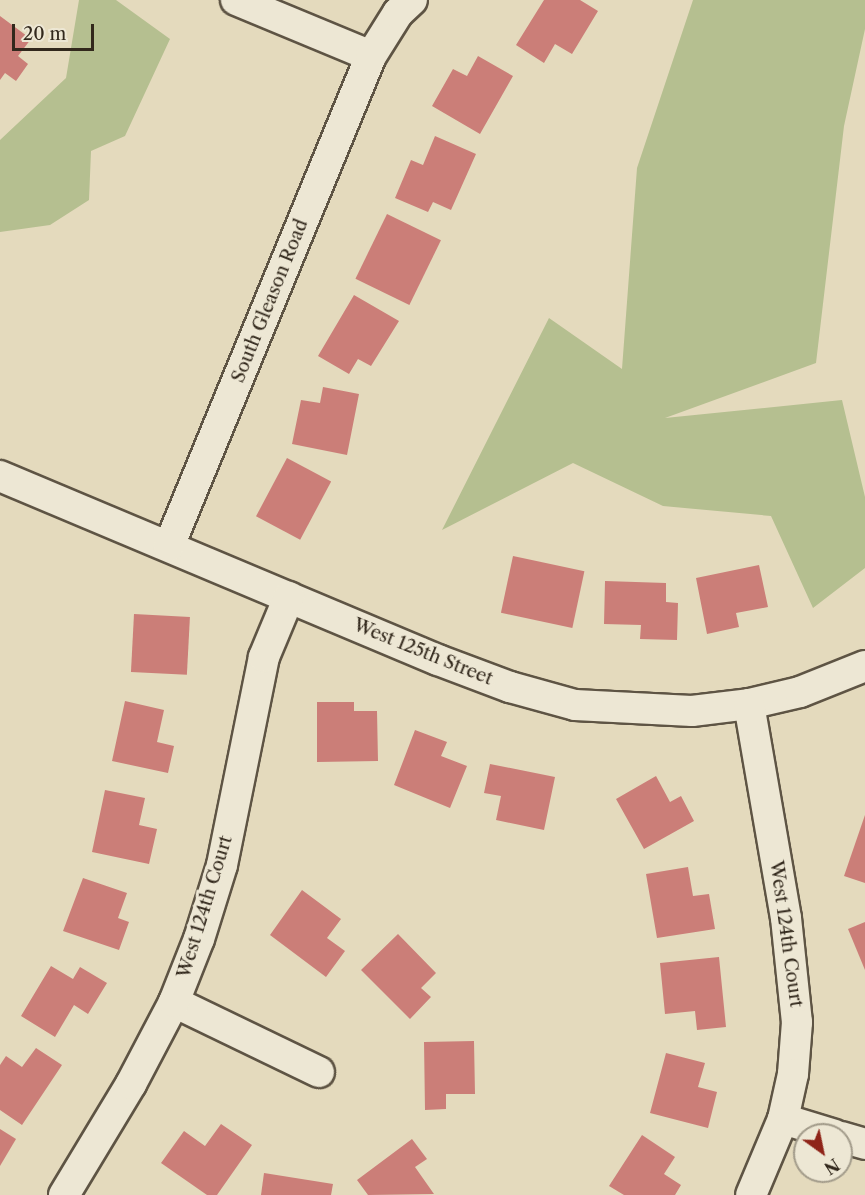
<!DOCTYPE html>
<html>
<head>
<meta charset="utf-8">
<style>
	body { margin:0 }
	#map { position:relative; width:865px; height:1195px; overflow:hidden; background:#e4dabd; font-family:"Libre Caslon Text",serif }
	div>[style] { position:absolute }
	.green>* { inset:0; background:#b5bf90 }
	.building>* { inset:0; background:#cb7e78; transform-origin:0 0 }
	.roads { filter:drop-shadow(2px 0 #5e5444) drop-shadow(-2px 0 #5e5444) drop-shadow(0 2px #5e5444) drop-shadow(0 -2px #5e5444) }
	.minor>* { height:30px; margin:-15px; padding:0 15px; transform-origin:15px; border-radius:15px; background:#ede7d4 }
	span { translate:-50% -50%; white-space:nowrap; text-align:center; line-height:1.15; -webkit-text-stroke:6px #ede7d4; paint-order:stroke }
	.street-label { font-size:18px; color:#32281c }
	.north { position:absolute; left:793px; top:1123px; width:60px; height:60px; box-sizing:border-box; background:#ede7d4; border:2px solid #a29b8a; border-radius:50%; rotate:147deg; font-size:16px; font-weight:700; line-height:24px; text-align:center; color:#32281c }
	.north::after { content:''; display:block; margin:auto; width:21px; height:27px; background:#8f2418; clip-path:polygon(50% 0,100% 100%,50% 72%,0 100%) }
	.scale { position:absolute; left:12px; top:24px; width:82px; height:27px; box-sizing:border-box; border:3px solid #32281c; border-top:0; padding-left:8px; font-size:18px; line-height:21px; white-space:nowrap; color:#32281c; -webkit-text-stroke:4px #ede7d4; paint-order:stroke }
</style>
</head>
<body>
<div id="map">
	<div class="green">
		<div style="clip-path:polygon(79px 0,116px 0,170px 39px,125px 136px,91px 151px,89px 200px,50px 225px,0 232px,0 140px,66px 78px)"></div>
		<div style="clip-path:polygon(693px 0,865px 0,865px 29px,844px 126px,816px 363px,665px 418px,842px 400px,865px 497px,865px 568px,813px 608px,771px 516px,663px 506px,573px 463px,442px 530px,549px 318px,622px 369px,637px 168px)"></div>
	</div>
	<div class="building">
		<div style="clip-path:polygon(544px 0,580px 0,598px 11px,572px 54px,555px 44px,544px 63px,516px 45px)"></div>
		<div style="clip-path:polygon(0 16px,31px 39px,18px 56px,28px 64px,16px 81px,5px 73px,0 80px)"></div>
		<div style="clip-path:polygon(478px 56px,513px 76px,480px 134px,432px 106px,453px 69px,467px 76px)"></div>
		<div style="clip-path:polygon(435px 136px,476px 154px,451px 210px,433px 202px,428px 212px,395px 198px,411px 160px,423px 165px)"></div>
		<div style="left:387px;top:214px;width:60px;height:72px;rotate:26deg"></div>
		<div style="clip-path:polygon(354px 295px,399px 321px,371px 366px,358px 359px,349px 374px,318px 356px)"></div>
		<div style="clip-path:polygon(323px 387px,359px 394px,347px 455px,292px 444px,301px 400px,320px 403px)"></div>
		<div style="left:287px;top:458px;width:50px;height:66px;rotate:28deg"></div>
		<div style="left:513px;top:556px;width:73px;height:58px;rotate:12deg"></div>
		<div style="clip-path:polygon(759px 565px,768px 607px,736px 613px,739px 627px,707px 634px,696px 578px)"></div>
		<div style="clip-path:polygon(605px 581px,666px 583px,666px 602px,678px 603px,677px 640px,640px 639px,641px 625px,604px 624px)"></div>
		<div style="left:134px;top:614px;width:56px;height:58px;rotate:3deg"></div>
		<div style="clip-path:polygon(125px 701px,164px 710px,157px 742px,174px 746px,168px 773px,112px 761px)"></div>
		<div style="clip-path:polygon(317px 702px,354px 702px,354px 711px,377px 711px,378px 761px,317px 762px)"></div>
		<div style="clip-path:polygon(415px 730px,447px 742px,441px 756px,467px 766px,450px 808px,394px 785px)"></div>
		<div style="clip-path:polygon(490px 764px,555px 777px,544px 830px,496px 820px,501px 796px,484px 793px)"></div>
		<div style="clip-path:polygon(656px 776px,670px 802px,681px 796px,694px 821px,644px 849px,616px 799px)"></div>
		<div style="clip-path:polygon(105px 790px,145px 798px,139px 825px,157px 829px,149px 864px,92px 852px)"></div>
		<div style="clip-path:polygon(865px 815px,865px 883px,844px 876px)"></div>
		<div style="clip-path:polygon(688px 867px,693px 896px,709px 894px,715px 929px,657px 938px,646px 874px)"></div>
		<div style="clip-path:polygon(83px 878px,127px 893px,118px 918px,129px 922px,119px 950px,63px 931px)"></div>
		<div style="clip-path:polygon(302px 890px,341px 919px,327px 938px,345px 951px,326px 977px,270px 935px)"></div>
		<div style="clip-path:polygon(865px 922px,865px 970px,848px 929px)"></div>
		<div style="clip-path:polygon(398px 934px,436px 973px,421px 988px,431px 997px,410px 1019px,361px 970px)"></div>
		<div style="clip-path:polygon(719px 957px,726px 1027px,697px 1030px,695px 1011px,665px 1014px,660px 963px)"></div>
		<div style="clip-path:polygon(51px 966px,73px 979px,80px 967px,107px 983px,88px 1014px,74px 1005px,55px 1037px,21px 1016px)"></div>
		<div style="clip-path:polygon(474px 1041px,475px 1094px,446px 1094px,446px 1109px,425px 1110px,424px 1042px)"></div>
		<div style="clip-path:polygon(36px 1048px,62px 1065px,22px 1125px,0 1110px,0 1065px,6px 1056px,22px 1067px)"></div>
		<div style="clip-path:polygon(666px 1053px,705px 1063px,698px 1087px,717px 1092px,708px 1128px,650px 1113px)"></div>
		<div style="clip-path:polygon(221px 1124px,252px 1145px,217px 1195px,207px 1195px,161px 1163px,184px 1131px,205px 1146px)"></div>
		<div style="clip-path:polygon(0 1129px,16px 1139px,0 1166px)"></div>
		<div style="clip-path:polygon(642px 1135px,675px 1157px,664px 1174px,681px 1185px,675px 1195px,624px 1195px,609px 1186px)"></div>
		<div style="clip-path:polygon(412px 1139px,427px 1159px,415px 1167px,434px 1194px,368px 1195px,357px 1180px)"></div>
		<div style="clip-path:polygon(264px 1173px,333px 1184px,331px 1195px,261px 1195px)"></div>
	</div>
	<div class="roads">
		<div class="minor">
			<div style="left:236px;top:0;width:146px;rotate:22.5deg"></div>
			<div style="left:0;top:476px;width:475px;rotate:22.8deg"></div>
			<div style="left:438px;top:660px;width:77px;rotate:20.6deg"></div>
			<div style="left:510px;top:687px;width:67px;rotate:15.5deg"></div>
			<div style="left:575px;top:705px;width:117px;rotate:2.9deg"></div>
			<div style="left:692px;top:711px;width:57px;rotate:-7deg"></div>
			<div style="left:749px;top:704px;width:52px;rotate:-13.2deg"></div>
			<div style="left:800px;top:692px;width:70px;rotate:-21.8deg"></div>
			<div style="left:169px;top:546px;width:530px;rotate:-67.6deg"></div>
			<div style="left:371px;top:56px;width:51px;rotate:-57.9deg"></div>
			<div style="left:398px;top:13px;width:19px;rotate:-43deg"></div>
			<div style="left:749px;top:704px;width:217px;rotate:80.2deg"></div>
			<div style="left:786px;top:918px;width:105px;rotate:84deg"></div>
			<div style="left:797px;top:1022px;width:52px;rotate:94.4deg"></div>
			<div style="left:793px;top:1074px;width:46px;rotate:102.5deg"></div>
			<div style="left:783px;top:1119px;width:82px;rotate:112.8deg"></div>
			<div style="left:174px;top:1002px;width:161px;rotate:25.8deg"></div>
			<div style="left:783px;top:1119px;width:54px;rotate:17.1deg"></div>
			<div style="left:841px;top:1137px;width:25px;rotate:16deg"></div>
			<div style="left:64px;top:1195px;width:130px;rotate:-58.9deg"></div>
			<div style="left:131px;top:1084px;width:93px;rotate:-62.3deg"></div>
			<div style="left:174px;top:1002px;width:68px;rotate:-68.4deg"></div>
			<div style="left:199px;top:939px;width:77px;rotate:-72.7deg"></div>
			<div style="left:222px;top:865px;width:212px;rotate:-78.6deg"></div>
			<div style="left:264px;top:657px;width:65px;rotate:-67.4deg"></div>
		</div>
	</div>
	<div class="street-label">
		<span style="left:270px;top:301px;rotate:-68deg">South Gleason Road</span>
		<span style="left:423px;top:652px;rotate:22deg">West 125th Street</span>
		<span style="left:205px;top:907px;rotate:-73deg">West 124th Court</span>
		<span style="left:786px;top:934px;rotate:82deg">West 124th Court</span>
	</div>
	<div class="north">N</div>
	<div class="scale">20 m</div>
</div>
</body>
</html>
